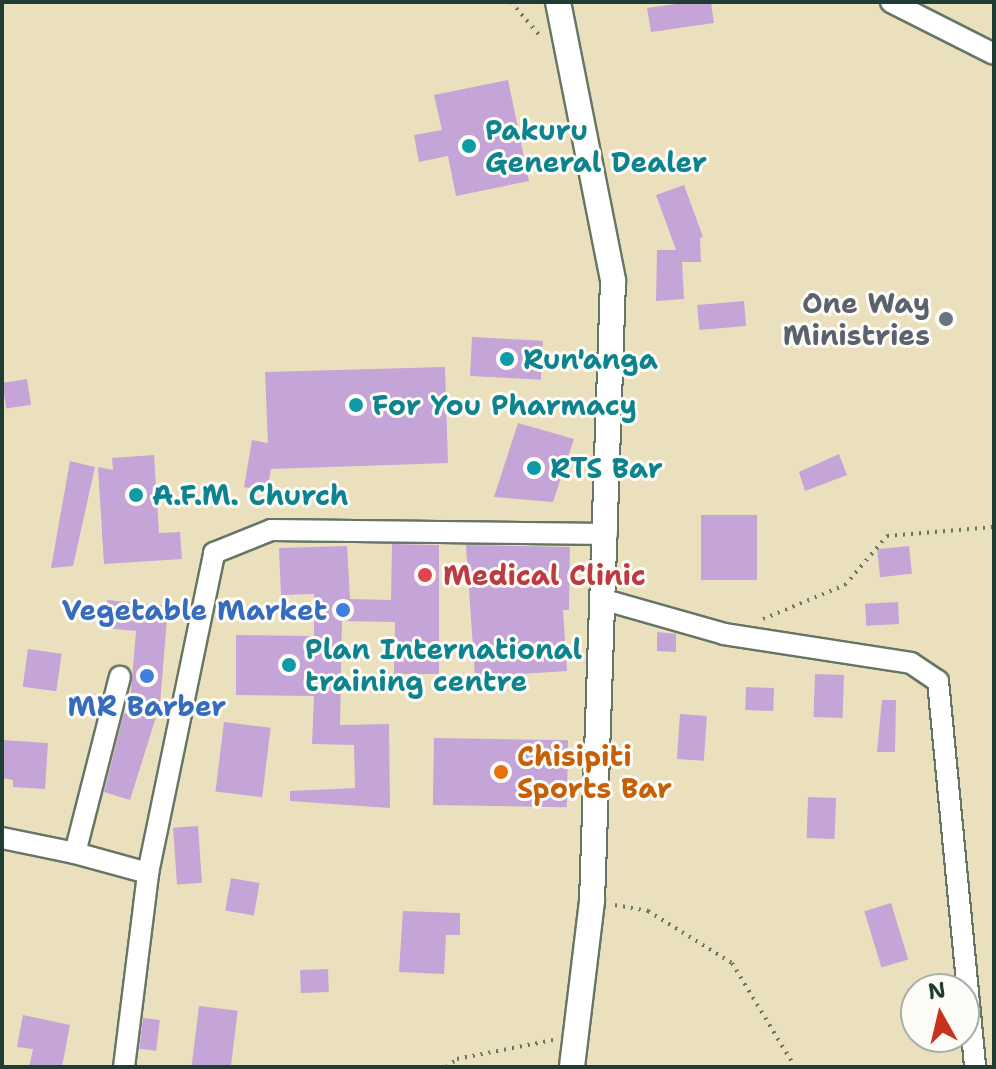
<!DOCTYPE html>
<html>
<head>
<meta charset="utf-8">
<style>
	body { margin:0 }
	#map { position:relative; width:996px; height:1069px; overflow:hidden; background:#ebe0bd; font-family:"Shantell Sans",sans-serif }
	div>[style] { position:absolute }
	.building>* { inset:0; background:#c5a4d7; transform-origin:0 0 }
	.path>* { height:4px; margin-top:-2px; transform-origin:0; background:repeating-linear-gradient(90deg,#667664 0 2px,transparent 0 8px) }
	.roads { filter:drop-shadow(2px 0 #667664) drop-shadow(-2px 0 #667664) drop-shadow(0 2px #667664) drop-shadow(0 -2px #667664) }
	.minor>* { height:20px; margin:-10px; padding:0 10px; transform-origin:10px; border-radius:10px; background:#fff }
	.tertiary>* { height:24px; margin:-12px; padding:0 12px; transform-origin:12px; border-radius:12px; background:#fff }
	.dots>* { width:22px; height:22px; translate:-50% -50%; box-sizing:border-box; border:4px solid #fdfcf7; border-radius:50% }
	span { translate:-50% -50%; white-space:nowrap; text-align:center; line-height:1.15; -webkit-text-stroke:6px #fdfcf7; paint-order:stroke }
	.culture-label { font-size:28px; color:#0d838f; font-weight:700 }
	.left { translate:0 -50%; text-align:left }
	.worship-label { font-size:28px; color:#5b616d; font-weight:700 }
	.right { translate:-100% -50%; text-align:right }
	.health-label { font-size:28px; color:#be3a42; font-weight:700 }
	.shop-label { font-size:28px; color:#366cbe; font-weight:700 }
	.food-label { font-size:28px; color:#c56008; font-weight:700 }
	.frame { position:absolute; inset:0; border:4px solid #1f3d34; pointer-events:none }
	.north { position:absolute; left:900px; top:973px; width:80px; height:80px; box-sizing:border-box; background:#fdfcf7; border:2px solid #a4b0a9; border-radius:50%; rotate:352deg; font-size:22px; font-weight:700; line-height:32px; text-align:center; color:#1f3d34 }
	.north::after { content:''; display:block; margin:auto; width:28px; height:36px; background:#c8321e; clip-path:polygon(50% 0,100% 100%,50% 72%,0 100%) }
</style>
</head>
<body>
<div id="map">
	<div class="building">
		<div style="clip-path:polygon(690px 2px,711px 2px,714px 23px,651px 32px,647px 8px)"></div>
		<div style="clip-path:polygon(508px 80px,529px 181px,456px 196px,448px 156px,419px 162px,414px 135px,442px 130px,434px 95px)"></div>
		<div style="clip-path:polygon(684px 185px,703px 237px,700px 238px,701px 262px,682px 262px,684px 299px,656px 301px,657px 250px,676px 250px,656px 195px)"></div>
		<div style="left:744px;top:301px;width:25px;height:47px;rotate:85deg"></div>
		<div style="left:472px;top:337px;width:71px;height:39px;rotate:3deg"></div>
		<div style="clip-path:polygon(445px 367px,448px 463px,271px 469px,267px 491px,244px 487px,252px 440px,268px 443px,265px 372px)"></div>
		<div style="left:27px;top:379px;width:26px;height:25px;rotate:81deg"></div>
		<div style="clip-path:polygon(518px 423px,574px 439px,553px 502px,494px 497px)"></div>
		<div style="clip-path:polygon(839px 454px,847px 475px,805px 491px,799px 472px)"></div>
		<div style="clip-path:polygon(154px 455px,159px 533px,180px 532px,182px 559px,104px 564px,98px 467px,113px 470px,112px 458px)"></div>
		<div style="clip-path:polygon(70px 461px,95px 467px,73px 566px,51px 568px)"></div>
		<div style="left:701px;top:515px;width:56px;height:65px"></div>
		<div style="clip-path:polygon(392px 544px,439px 545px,439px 674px,394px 674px,395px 622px,342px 621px,340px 725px,389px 724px,390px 808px,290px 801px,290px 791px,355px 788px,354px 745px,312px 744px,314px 696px,236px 695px,236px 635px,314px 636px,314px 594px,281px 595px,279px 548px,347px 546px,350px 599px,391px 600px)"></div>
		<div style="clip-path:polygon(466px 545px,570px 547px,569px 610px,563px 610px,567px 671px,475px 677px)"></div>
		<div style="left:909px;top:546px;width:28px;height:32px;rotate:84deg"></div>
		<div style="clip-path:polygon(107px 600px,168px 606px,160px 704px,130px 800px,104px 792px,124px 713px,129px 714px,136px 631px,104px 628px)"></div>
		<div style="left:898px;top:602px;width:22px;height:33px;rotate:87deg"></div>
		<div style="clip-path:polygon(657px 632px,676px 634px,676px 652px,657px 651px)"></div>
		<div style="left:28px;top:649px;width:34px;height:38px;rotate:8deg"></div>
		<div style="left:815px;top:674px;width:29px;height:43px;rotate:2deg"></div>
		<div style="left:746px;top:687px;width:28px;height:23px;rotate:2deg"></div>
		<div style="clip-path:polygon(882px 700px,896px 700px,895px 752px,877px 752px)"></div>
		<div style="left:680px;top:714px;width:27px;height:45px;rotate:4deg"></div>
		<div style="left:224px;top:722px;width:47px;height:70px;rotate:7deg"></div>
		<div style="left:434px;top:738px;width:134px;height:67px;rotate:1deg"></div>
		<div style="clip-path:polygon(2px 740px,48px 743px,45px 789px,13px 787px,13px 780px,2px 778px)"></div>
		<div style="left:808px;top:797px;width:28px;height:41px;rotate:2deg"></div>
		<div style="left:198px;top:826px;width:57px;height:25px;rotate:86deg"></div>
		<div style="left:231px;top:878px;width:29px;height:33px;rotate:10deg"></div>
		<div style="left:891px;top:903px;width:59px;height:28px;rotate:73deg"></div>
		<div style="clip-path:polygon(403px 911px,460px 913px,460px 935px,446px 935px,444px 974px,399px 972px)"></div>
		<div style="left:328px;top:969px;width:23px;height:28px;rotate:88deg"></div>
		<div style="left:199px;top:1006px;width:39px;height:62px;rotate:7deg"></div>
		<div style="clip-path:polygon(23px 1015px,70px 1025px,62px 1067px,29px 1067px,33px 1049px,17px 1047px)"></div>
		<div style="left:143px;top:1018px;width:17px;height:31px;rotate:7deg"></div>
	</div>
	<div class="path">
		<div style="left:511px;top:2px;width:46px;rotate:49.4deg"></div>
		<div style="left:763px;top:619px;width:89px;rotate:-22.5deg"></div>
		<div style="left:845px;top:585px;width:65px;rotate:-49.4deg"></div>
		<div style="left:887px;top:536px;width:107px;rotate:-4.8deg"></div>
		<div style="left:615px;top:905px;width:34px;rotate:10deg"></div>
		<div style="left:648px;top:911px;width:99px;rotate:31.8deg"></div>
		<div style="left:732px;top:963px;width:122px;rotate:58.8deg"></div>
		<div style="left:446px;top:1067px;width:14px;rotate:-36deg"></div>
		<div style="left:457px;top:1059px;width:98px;rotate:-11.2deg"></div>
	</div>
	<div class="roads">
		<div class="minor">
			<div style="left:891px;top:2px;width:115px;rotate:26.8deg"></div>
			<div style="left:605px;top:600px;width:124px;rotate:15.9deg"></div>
			<div style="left:724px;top:634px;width:189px;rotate:8.8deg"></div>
			<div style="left:911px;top:663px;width:32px;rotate:34deg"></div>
			<div style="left:938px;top:681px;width:388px;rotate:84.5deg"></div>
			<div style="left:2px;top:838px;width:75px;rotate:11.6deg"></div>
			<div style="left:75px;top:853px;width:76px;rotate:15.3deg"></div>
			<div style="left:75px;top:853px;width:182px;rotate:-75.7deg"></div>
			<div style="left:124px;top:1067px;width:195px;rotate:-82.9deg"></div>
			<div style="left:148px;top:873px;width:327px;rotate:-78.3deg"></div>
			<div style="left:214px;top:553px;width:61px;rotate:-22deg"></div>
			<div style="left:271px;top:530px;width:336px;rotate:0.7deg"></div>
		</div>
		<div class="tertiary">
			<div style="left:558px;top:2px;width:284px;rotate:78.8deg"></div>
			<div style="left:613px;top:281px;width:620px;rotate:91.94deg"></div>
			<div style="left:592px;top:901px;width:167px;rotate:96.9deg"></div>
		</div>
	</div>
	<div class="dots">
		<div style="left:469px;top:146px;background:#0f9aa8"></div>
		<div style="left:946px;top:319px;background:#6b7280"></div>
		<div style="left:507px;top:359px;background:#0f9aa8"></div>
		<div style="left:356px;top:405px;background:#0f9aa8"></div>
		<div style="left:534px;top:468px;background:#0f9aa8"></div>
		<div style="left:136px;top:495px;background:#0f9aa8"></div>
		<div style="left:425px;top:575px;background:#e0444e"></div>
		<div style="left:343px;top:610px;background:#3f7fe0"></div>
		<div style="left:289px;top:665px;background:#0f9aa8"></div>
		<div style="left:147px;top:676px;background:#3f7fe0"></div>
		<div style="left:501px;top:772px;background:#e8710a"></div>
	</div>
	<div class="culture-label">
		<span class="left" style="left:485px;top:146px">Pakuru<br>General Dealer</span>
		<span class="left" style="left:523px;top:359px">Run'anga</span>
		<span class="left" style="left:372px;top:405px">For You Pharmacy</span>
		<span class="left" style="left:550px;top:468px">RTS Bar</span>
		<span class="left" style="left:152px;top:495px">A.F.M. Church</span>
		<span class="left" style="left:305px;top:665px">Plan International<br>training centre</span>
	</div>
	<div class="worship-label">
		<span class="right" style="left:930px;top:319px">One Way<br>Ministries</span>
	</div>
	<div class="health-label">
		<span class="left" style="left:443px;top:575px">Medical Clinic</span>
	</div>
	<div class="shop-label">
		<span class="right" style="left:327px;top:610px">Vegetable Market</span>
		<span style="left:147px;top:706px">MR Barber</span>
	</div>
	<div class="food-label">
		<span class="left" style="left:517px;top:772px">Chisipiti<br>Sports Bar</span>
	</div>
	<div class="frame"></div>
	<div class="north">N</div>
</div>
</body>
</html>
